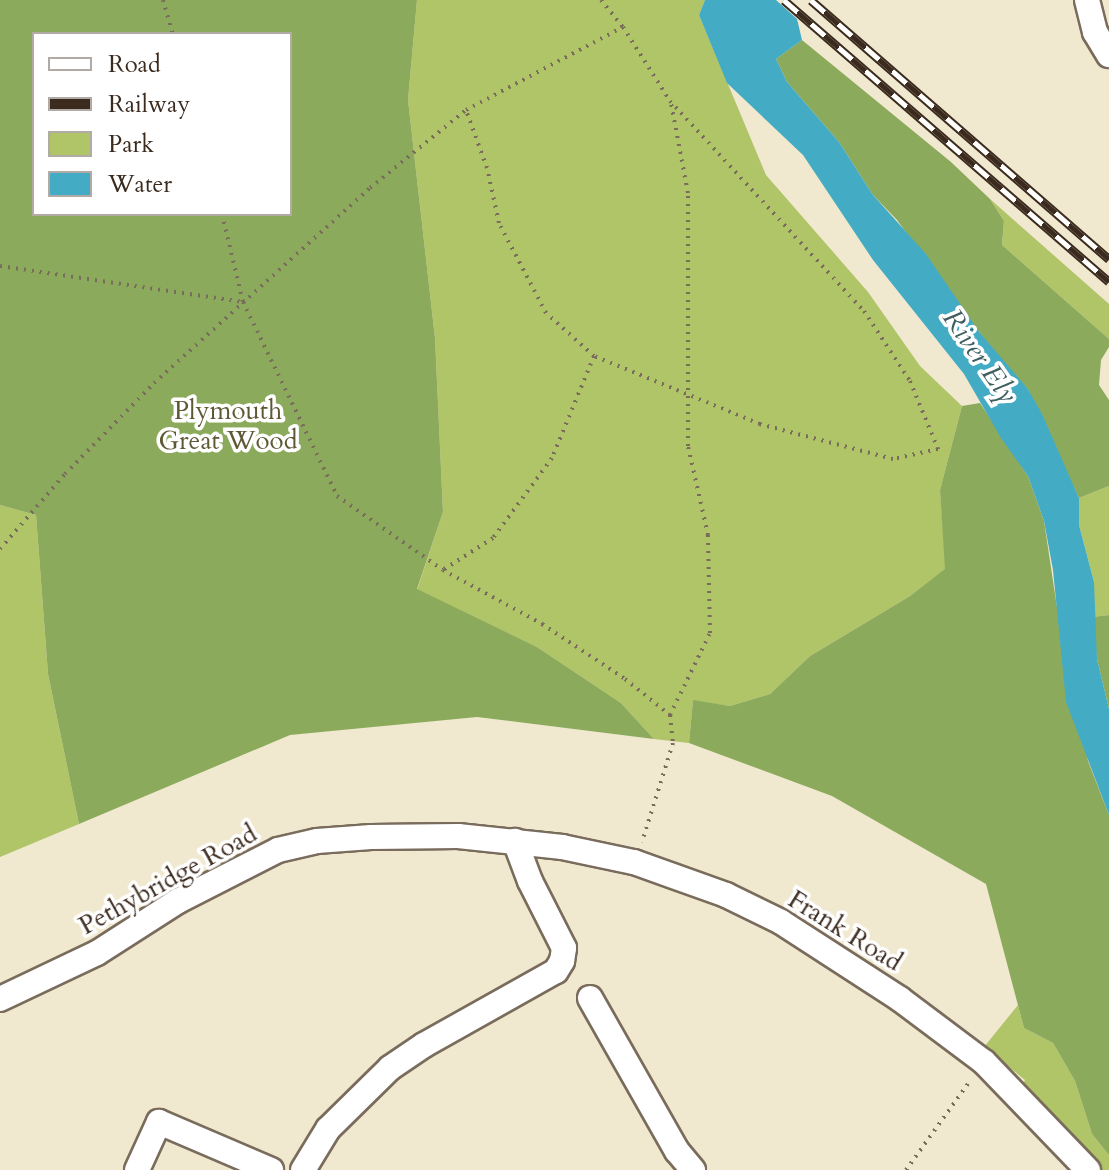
<!DOCTYPE html>
<html>
<head>
<meta charset="utf-8">
<style>
	body { margin:0 }
	#map { position:relative; width:1109px; height:1170px; overflow:hidden; background:#f0e8cf; font-family:Cardo,serif }
	div>[style] { position:absolute }
	.green>* { inset:0; background:#b0c468 }
	.forest>* { inset:0; background:#8caa5c }
	.water>* { inset:0; background:#44abc4 }
	.path>* { height:4px; margin-top:-2px; transform-origin:0; background:repeating-linear-gradient(90deg,#7a6c5c 0 2px,transparent 0 8px) }
	.roads { filter:drop-shadow(2px 0 #7a6c5c) drop-shadow(-2px 0 #7a6c5c) drop-shadow(0 2px #7a6c5c) drop-shadow(0 -2px #7a6c5c) }
	.street>* { height:24px; margin:-12px; padding:0 12px; transform-origin:12px; border-radius:12px; background:#fff }
	.rail>* { height:9px; margin-top:-4.5px; transform-origin:0; background:repeating-linear-gradient(90deg,#fff 0 18px,#3b2a1e 0 36px); box-sizing:border-box; border-block:2px solid #3b2a1e }
	span { translate:-50% -50%; white-space:nowrap; text-align:center; line-height:1.15; -webkit-text-stroke:7px #fff; paint-order:stroke }
	.park-label { font-size:26px; color:#5e5834 }
	.street-label { font-size:26px; color:#3b2a1e }
	.water-label { font-size:28px; color:#3f5e60; font-style:italic }
	.legend { position:absolute; left:32px; top:32px; width:260px; height:184px; box-sizing:border-box; background:#fff; border:2px solid #b1aaa5; margin:0; padding:10px 14px; list-style:none; font-size:24px; color:#3b2a1e }
	.legend li { display:flex; align-items:center; gap:16px; height:40px }
	.legend b { width:40px; border:2px solid #b1aaa5 }
</style>
</head>
<body>
<div id="map">
	<div class="green">
		<div style="clip-path:polygon(417px 0,705px 0,699px 15px,766px 175px,868px 292px,920px 366px,962px 406px,940px 490px,946px 569px,910px 596px,810px 656px,770px 694px,730px 706px,693px 701px,689px 743px,654px 739px,621px 703px,537px 647px,417px 590px,443px 512px,435px 338px,408px 100px)"></div>
		<div style="clip-path:polygon(990px 199px,1109px 304px,1109px 339px,1002px 245px,1004px 221px)"></div>
		<div style="clip-path:polygon(1109px 486px,1109px 615px,1092px 617px,1094px 582px,1079px 525px,1079px 498px)"></div>
		<div style="clip-path:polygon(0 505px,36px 515px,48px 674px,79px 824px,0 857px)"></div>
		<div style="clip-path:polygon(1018px 1005px,1024px 1028px,1053px 1043px,1075px 1081px,1092px 1134px,1109px 1155px,1109px 1170px,1088px 1170px,1018px 1093px,1025px 1080px,984px 1047px)"></div>
	</div>
	<div class="forest">
		<div style="clip-path:polygon(evenodd,0 0,417px 0,408px 100px,435px 338px,443px 512px,417px 589px,537px 647px,621px 703px,654px 739px,477px 717px,290px 735px,79px 824px,48px 674px,36px 515px,0 505px,0 0,34px 34px,290px 34px,290px 214px,34px 214px,34px 34px)"></div>
		<div style="clip-path:polygon(802px 40px,951px 162px,990px 199px,1004px 221px,1002px 245px,1109px 339px,1109px 347px,1101px 360px,1099px 385px,1109px 400px,1109px 486px,1079px 498px,1028px 389px,1002px 363px,897px 220px,873px 195px,839px 142px,787px 82px,776px 59px)"></div>
		<div style="clip-path:polygon(980px 403px,1028px 476px,1044px 521px,1061px 634px,1088px 761px,1109px 815px,1109px 1155px,1092px 1134px,1075px 1081px,1053px 1043px,1024px 1028px,986px 884px,832px 796px,689px 743px,693px 700px,730px 706px,770px 694px,810px 656px,910px 596px,945px 569px,940px 490px,962px 406px)"></div>
		<div style="clip-path:polygon(1109px 615px,1109px 709px,1097px 659px,1092px 617px)"></div>
	</div>
	<div class="water">
		<div style="clip-path:polygon(705px 0,776px 0,797px 19px,802px 40px,776px 59px,787px 82px,839px 142px,873px 195px,926px 254px,980px 333px,1028px 389px,1042px 414px,1079px 498px,1079px 525px,1094px 582px,1097px 659px,1109px 709px,1109px 815px,1066px 702px,1053px 570px,1044px 521px,1028px 476px,1001px 438px,964px 374px,873px 260px,803px 155px,727px 83px,699px 15px)"></div>
	</div>
	<div class="path">
		<div style="left:163px;top:0;width:35px;rotate:74deg"></div>
		<div style="left:601px;top:0;width:35px;rotate:51deg"></div>
		<div style="left:623px;top:27px;width:88px;rotate:57.6deg"></div>
		<div style="left:670px;top:101px;width:286px;rotate:47.3deg"></div>
		<div style="left:864px;top:311px;width:84px;rotate:56.7deg"></div>
		<div style="left:910px;top:381px;width:74px;rotate:67.6deg"></div>
		<div style="left:938px;top:449px;width:46px;rotate:167.5deg"></div>
		<div style="left:893px;top:459px;width:138px;rotate:-165.3deg"></div>
		<div style="left:760px;top:424px;width:179px;rotate:-157.7deg"></div>
		<div style="left:594px;top:356px;width:64px;rotate:-138.1deg"></div>
		<div style="left:546px;top:313px;width:102px;rotate:-117.6deg"></div>
		<div style="left:499px;top:223px;width:56px;rotate:-102.3deg"></div>
		<div style="left:487px;top:168px;width:62px;rotate:-109.9deg"></div>
		<div style="left:466px;top:110px;width:178px;rotate:-27.9deg"></div>
		<div style="left:222px;top:214px;width:90px;rotate:76.6deg"></div>
		<div style="left:243px;top:302px;width:216px;rotate:64.1deg"></div>
		<div style="left:337px;top:496px;width:129px;rotate:34.9deg"></div>
		<div style="left:0;top:266px;width:246px;rotate:8.4deg"></div>
		<div style="left:594px;top:356px;width:110px;rotate:112.4deg"></div>
		<div style="left:552px;top:458px;width:99px;rotate:126.4deg"></div>
		<div style="left:493px;top:538px;width:59px;rotate:147.4deg"></div>
		<div style="left:443px;top:570px;width:113px;rotate:28.6deg"></div>
		<div style="left:542px;top:624px;width:100px;rotate:33.5deg"></div>
		<div style="left:625px;top:679px;width:58px;rotate:38.7deg"></div>
		<div style="left:670px;top:715px;width:28px;rotate:84deg"></div>
		<div style="left:673px;top:743px;width:104px;rotate:107.4deg"></div>
		<div style="left:0;top:549px;width:99px;rotate:-49.1deg"></div>
		<div style="left:65px;top:474px;width:127px;rotate:-45.6deg"></div>
		<div style="left:154px;top:383px;width:291px;rotate:-42.1deg"></div>
		<div style="left:370px;top:188px;width:124px;rotate:-39.1deg"></div>
		<div style="left:670px;top:715px;width:91px;rotate:-64deg"></div>
		<div style="left:710px;top:633px;width:98px;rotate:-91.2deg"></div>
		<div style="left:708px;top:535px;width:91px;rotate:-102.7deg"></div>
		<div style="left:688px;top:446px;width:253px;rotate:-90deg"></div>
		<div style="left:688px;top:193px;width:92px;rotate:-100.7deg"></div>
		<div style="left:906px;top:1170px;width:110px;rotate:-54.3deg"></div>
	</div>
	<div class="roads">
		<div class="street">
			<div style="left:1087px;top:0;width:33px;rotate:76deg"></div>
			<div style="left:1095px;top:32px;width:27px;rotate:59deg"></div>
			<div style="left:590px;top:998px;width:176px;rotate:60.4deg"></div>
			<div style="left:677px;top:1151px;width:25px;rotate:50deg"></div>
			<div style="left:0;top:999px;width:107px;rotate:-25.4deg"></div>
			<div style="left:97px;top:953px;width:96px;rotate:-32.7deg"></div>
			<div style="left:178px;top:901px;width:112px;rotate:-27deg"></div>
			<div style="left:278px;top:850px;width:40px;rotate:-13deg"></div>
			<div style="left:317px;top:841px;width:54px;rotate:-4.2deg"></div>
			<div style="left:371px;top:837px;width:87px;rotate:-0.7deg"></div>
			<div style="left:458px;top:836px;width:105px;rotate:6deg"></div>
			<div style="left:562px;top:847px;width:74px;rotate:11.8deg"></div>
			<div style="left:634px;top:862px;width:98px;rotate:19.7deg"></div>
			<div style="left:726px;top:895px;width:61px;rotate:26.1deg"></div>
			<div style="left:781px;top:922px;width:142px;rotate:32.9deg"></div>
			<div style="left:900px;top:999px;width:105px;rotate:36.9deg"></div>
			<div style="left:984px;top:1062px;width:150px;rotate:46.1deg"></div>
			<div style="left:137px;top:1170px;width:53px;rotate:-65.4deg"></div>
			<div style="left:159px;top:1122px;width:122px;rotate:23.2deg"></div>
			<div style="left:303px;top:1170px;width:48px;rotate:-58.6deg"></div>
			<div style="left:328px;top:1129px;width:87px;rotate:-44.5deg"></div>
			<div style="left:390px;top:1068px;width:41px;rotate:-34.1deg"></div>
			<div style="left:424px;top:1045px;width:151px;rotate:-29.3deg"></div>
			<div style="left:556px;top:971px;width:12px;rotate:-59deg"></div>
			<div style="left:562px;top:961px;width:13px;rotate:-81deg"></div>
			<div style="left:564px;top:948px;width:75px;rotate:-116.9deg"></div>
			<div style="left:530px;top:881px;width:43px;rotate:-110.6deg"></div>
		</div>
	</div>
	<div class="rail">
		<div style="left:784px;top:0;width:430px;rotate:40.9deg"></div>
		<div style="left:811px;top:0;width:395px;rotate:41deg"></div>
	</div>
	<div class="park-label">
		<span style="left:228px;top:426px">Plymouth<br>Great Wood</span>
	</div>
	<div class="street-label">
		<span style="left:168px;top:880px;rotate:-29deg">Pethybridge Road</span>
		<span style="left:845px;top:931px;rotate:32deg">Frank Road</span>
	</div>
	<div class="water-label">
		<span style="left:980px;top:356px;rotate:55deg">River Ely</span>
	</div>
	<ul class="legend">
	<li><b style="height:10px;background:#fff"></b>Road</li>
	<li><b style="height:10px;background:#3b2a1e"></b>Railway</li>
	<li><b style="height:22px;background:#b0c468"></b>Park</li>
	<li><b style="height:22px;background:#44abc4"></b>Water</li>
	</ul>
</div>
</body>
</html>
